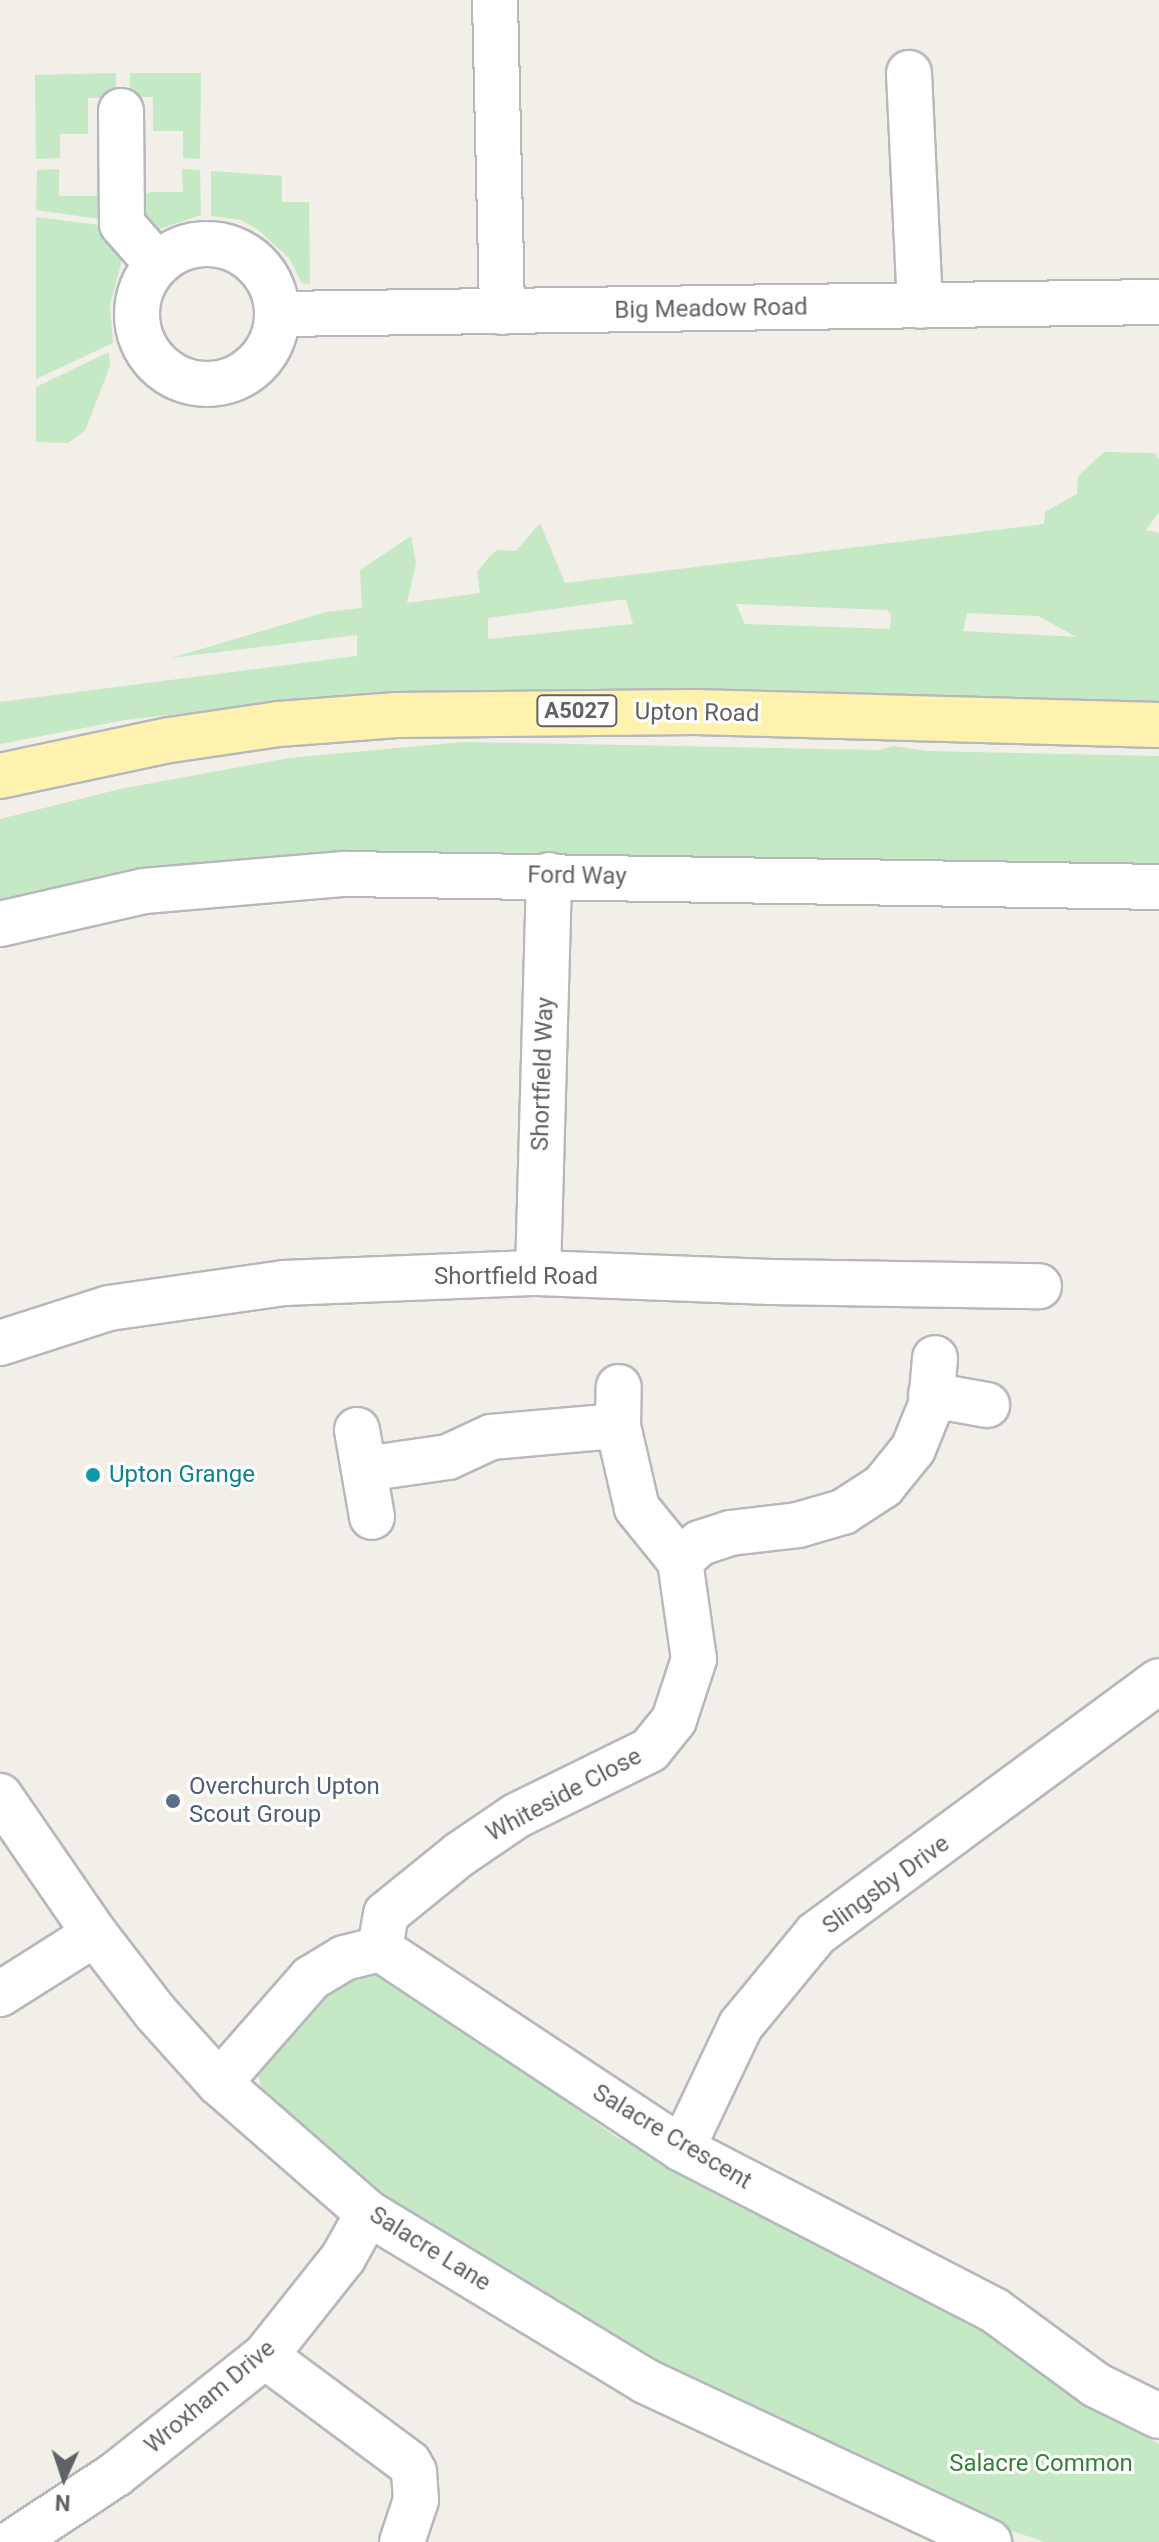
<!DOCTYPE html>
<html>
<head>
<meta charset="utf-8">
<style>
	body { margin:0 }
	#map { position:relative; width:1159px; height:2542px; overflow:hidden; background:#f1efe8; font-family:Roboto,sans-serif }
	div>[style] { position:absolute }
	.green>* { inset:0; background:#c5e8c5 }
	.roads { filter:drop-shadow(2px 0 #b5b8bc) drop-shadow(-2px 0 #b5b8bc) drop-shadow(0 2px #b5b8bc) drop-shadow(0 -2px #b5b8bc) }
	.minor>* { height:44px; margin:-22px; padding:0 22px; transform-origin:22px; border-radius:22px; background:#fff }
	.minor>.ring { margin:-22px; padding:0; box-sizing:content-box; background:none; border:44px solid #fff; border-radius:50% }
	.major>* { height:44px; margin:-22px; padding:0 22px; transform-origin:22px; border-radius:22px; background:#fff2af }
	.dots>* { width:22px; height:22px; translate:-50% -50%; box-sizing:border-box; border:4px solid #fff; border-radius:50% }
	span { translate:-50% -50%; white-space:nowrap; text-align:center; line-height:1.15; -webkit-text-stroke:6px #fff; paint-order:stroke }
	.shield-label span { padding:2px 6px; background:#fff; border:2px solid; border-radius:6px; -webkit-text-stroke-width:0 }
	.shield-label { font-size:22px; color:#5f6368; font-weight:700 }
	.street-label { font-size:24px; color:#5f6368 }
	.culture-label { font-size:24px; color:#0d838f }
	.left { translate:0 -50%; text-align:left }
	.service-label { font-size:24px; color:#4e5e75 }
	.park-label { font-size:24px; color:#348238 }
	.north { position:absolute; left:24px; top:2438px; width:80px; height:80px; -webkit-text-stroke:6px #fff; paint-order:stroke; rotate:183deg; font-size:22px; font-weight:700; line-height:32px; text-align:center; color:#5f6368 }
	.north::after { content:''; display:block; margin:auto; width:28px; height:36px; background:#5f6368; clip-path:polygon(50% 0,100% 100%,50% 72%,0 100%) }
</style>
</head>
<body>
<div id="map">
	<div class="green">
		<div style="clip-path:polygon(116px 73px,116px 98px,88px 98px,88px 134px,60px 134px,60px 158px,36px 159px,35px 75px)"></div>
		<div style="clip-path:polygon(130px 73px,201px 73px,200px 159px,183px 158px,183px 131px,153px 131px,153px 97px,130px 97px)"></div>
		<div style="clip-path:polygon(59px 169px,59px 196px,100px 196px,106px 220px,36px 210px,37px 170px)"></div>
		<div style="clip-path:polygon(182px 169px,200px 170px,201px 215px,151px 232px,137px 200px,150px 192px,183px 192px)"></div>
		<div style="clip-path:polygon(211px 171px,282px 176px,282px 202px,309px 202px,310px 284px,302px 283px,289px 258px,257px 229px,241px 220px,211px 216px)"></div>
		<div style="clip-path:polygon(36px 217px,108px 226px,122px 260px,110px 305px,113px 343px,36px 379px)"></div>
		<div style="clip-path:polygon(109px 352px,110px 366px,85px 431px,68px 443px,36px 442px,36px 387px)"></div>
		<div style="clip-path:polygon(evenodd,1104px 452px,1155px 453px,1159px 460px,1159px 512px,1146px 530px,1159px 533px,1159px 707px,386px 700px,220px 709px,125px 720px,0 744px,0 702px,357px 656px,357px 635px,171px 658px,326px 612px,362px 608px,360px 570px,411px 536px,416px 563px,407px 603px,480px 593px,477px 572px,489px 557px,497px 550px,516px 551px,540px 523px,565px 583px,1044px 524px,1045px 512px,1077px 494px,1078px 476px,1104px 452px,619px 600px,626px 600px,633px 624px,488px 639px,488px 618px,619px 600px,1104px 452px,736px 604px,887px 610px,891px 615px,890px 629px,745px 624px,736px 604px,1104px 452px,967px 613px,1038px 616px,1077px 637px,963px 631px,967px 613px)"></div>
		<div style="clip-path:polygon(463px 742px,880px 750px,893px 746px,927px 751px,1159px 756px,1159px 878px,667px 867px,0 913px,0 819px,120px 789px,289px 758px)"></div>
		<div style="clip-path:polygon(382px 1971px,615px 2136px,991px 2333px,1099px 2408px,1159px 2444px,1159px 2542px,1045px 2542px,943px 2508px,648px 2365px,386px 2212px,267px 2108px,257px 2071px,295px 2017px,357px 1973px)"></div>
	</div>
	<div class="roads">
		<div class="minor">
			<div style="left:495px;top:0;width:312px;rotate:88.7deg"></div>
			<div style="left:909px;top:73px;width:233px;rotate:87.3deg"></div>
			<div style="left:121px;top:111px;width:113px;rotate:89.5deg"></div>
			<div style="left:122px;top:224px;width:53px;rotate:48.8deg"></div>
			<div class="ring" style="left:137px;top:244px;width:96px;height:96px"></div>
			<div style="left:278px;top:314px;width:881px;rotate:-0.78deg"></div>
			<div style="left:0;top:924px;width:148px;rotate:-12.9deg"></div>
			<div style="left:144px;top:891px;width:201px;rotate:-4.9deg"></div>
			<div style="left:344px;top:874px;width:815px;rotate:0.91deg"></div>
			<div style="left:538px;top:1273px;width:398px;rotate:-88.4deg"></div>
			<div style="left:0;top:1343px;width:114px;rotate:-17.8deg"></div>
			<div style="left:109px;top:1308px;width:177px;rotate:-8.1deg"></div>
			<div style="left:284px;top:1283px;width:254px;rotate:-2.3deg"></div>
			<div style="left:538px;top:1273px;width:233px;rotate:2.2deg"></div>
			<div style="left:771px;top:1282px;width:268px;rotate:0.9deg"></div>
			<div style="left:931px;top:1395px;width:57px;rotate:10.1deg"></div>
			<div style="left:618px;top:1426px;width:39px;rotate:-89deg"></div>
			<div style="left:357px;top:1430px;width:88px;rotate:80.2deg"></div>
			<div style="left:365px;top:1469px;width:84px;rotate:-8.2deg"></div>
			<div style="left:448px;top:1457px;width:47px;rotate:-24.9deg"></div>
			<div style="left:491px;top:1437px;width:127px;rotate:-5deg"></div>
			<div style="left:618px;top:1426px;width:84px;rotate:77deg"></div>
			<div style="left:637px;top:1508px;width:68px;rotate:50.9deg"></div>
			<div style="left:680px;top:1561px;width:99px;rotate:81.9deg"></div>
			<div style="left:694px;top:1659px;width:64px;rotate:108.2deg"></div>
			<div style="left:674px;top:1720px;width:38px;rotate:129deg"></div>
			<div style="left:650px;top:1750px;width:149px;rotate:153.8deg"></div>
			<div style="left:516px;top:1816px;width:68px;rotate:145.8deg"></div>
			<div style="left:460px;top:1854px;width:95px;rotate:141deg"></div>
			<div style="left:386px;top:1914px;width:36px;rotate:100deg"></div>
			<div style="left:680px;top:1561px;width:27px;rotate:-42deg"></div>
			<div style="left:700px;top:1543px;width:32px;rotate:-18deg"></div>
			<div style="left:730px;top:1533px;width:68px;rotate:-6.7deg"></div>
			<div style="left:798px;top:1525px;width:47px;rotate:-16.1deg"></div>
			<div style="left:843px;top:1512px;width:48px;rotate:-33deg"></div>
			<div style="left:883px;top:1486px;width:48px;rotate:-51deg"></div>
			<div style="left:913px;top:1449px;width:48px;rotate:-67.8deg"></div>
			<div style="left:931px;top:1405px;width:47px;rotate:-85.1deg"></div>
			<div style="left:0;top:1796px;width:168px;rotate:55.5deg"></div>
			<div style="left:95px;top:1934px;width:98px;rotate:52.4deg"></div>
			<div style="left:155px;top:2012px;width:96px;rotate:48deg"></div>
			<div style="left:219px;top:2083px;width:198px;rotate:41.1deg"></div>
			<div style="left:368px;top:2213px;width:324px;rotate:31.2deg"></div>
			<div style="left:645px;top:2381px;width:380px;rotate:25.1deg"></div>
			<div style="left:0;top:1994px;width:112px;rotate:-32.3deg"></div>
			<div style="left:219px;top:2083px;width:140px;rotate:-48.8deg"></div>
			<div style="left:311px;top:1978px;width:39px;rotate:-31deg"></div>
			<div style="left:344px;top:1958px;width:37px;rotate:-14deg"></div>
			<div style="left:380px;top:1949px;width:362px;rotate:33.5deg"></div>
			<div style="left:682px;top:2149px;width:351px;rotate:27.3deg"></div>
			<div style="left:994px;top:2310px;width:127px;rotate:36.3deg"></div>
			<div style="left:1096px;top:2385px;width:70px;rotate:26.2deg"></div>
			<div style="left:682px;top:2149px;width:137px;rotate:-64.6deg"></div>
			<div style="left:741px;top:2025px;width:118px;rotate:-50.5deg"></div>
			<div style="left:816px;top:1934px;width:426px;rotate:-36.4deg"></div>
			<div style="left:265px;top:2356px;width:179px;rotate:36.6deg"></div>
			<div style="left:409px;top:2463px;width:10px;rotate:61deg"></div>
			<div style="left:414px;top:2472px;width:28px;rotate:86deg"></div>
			<div style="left:416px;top:2500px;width:44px;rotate:108.4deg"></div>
			<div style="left:13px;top:2542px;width:123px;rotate:-33.4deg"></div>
			<div style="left:116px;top:2474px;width:190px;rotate:-38.4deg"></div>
			<div style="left:265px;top:2356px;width:125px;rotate:-51.5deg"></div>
			<div style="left:343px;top:2258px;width:51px;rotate:-60.9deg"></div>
		</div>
		<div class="major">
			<div style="left:0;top:776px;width:174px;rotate:-12deg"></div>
			<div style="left:170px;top:740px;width:110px;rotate:-8.4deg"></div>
			<div style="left:279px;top:724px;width:118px;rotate:-4.4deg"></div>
			<div style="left:397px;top:715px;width:298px;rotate:-0.6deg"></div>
			<div style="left:695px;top:712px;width:464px;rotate:1.6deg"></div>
		</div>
	</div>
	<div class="dots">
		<div style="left:93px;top:1475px;background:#0f9aa8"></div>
		<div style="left:173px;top:1801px;background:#5c6f8a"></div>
	</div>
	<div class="shield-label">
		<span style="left:577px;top:711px">A5027</span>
	</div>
	<div class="street-label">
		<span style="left:711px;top:309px;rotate:-1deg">Big Meadow Road</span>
		<span style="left:697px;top:713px;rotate:1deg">Upton Road</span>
		<span style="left:577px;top:876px;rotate:1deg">Ford Way</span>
		<span style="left:543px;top:1074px;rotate:-88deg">Shortfield Way</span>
		<span style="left:516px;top:1277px">Shortfield Road</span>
		<span style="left:564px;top:1795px;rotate:-28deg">Whiteside Close</span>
		<span style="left:886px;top:1885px;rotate:-36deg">Slingsby Drive</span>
		<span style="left:672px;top:2137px;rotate:31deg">Salacre Crescent</span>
		<span style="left:430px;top:2249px;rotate:32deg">Salacre Lane</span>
		<span style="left:210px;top:2397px;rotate:-40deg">Wroxham Drive</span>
	</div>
	<div class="culture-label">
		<span class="left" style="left:109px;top:1475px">Upton Grange</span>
	</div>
	<div class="service-label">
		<span class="left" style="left:189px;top:1801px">Overchurch Upton<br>Scout Group</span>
	</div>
	<div class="park-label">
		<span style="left:1041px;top:2464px">Salacre Common</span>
	</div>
	<div class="north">N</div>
</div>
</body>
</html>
